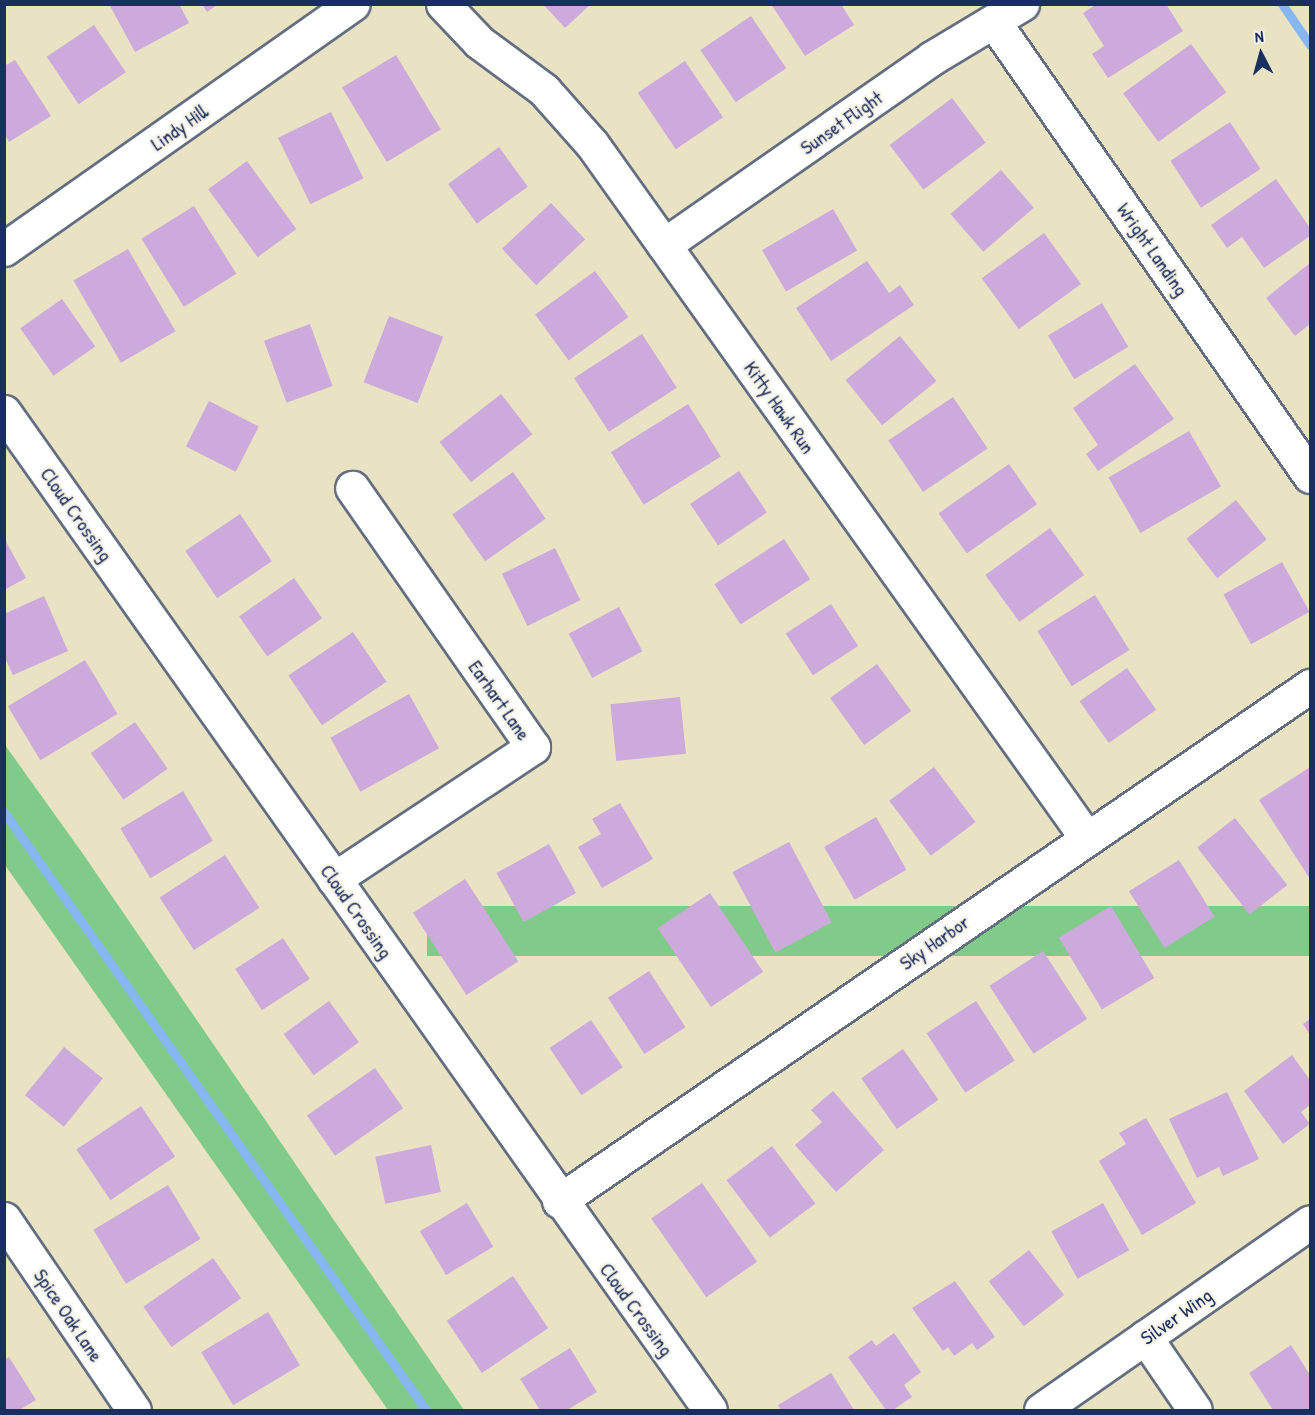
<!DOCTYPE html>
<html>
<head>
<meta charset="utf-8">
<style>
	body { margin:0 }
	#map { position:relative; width:1315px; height:1415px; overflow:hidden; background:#e9e3c3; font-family:"Patrick Hand",sans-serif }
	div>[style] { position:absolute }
	.green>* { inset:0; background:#80cb89; transform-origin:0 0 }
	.stream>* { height:9px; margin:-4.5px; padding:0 4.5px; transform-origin:4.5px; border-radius:4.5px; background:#86b7f2 }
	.building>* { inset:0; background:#cdaadc; transform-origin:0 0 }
	.roads { filter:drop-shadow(2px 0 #636e81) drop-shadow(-2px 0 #636e81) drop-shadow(0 2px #636e81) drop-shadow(0 -2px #636e81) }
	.street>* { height:33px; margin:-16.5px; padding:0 16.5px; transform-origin:16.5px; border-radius:16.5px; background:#fff }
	span { translate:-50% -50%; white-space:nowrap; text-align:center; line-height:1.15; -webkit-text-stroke:5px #f7f3e8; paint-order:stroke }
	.street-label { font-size:20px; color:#1b2f5e }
	.frame { position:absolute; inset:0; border:6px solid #1b2f5e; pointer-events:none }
	.north { position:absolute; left:1231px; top:24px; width:60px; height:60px; -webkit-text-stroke:4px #f7f3e8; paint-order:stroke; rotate:354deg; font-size:16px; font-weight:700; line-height:24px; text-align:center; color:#1b2f5e }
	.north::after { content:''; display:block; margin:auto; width:21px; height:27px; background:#1b2f5e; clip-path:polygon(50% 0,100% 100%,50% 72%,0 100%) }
</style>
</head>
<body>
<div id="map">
	<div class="green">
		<div style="clip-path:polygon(5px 745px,83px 854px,464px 1410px,388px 1410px,5px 865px)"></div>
		<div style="left:1310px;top:906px;width:50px;height:883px;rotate:90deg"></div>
	</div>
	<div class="stream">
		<div style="left:1282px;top:4px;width:50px;rotate:55.7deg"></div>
		<div style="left:4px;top:812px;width:732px;rotate:54.79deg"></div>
	</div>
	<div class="building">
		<div style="clip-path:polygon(109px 4px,179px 4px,189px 23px,135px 52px)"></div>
		<div style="clip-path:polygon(202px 4px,218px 4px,207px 12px)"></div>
		<div style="clip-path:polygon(543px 4px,591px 4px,565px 28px)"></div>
		<div style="clip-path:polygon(771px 4px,841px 4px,854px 25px,805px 56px)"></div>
		<div style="clip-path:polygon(1097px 4px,1166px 4px,1183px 31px,1108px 78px,1092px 54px,1104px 46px,1083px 13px)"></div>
		<div style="left:751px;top:16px;width:63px;height:61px;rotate:56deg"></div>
		<div style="left:94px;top:25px;width:57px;height:57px;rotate:56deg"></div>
		<div style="left:1191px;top:44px;width:60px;height:84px;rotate:54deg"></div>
		<div style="left:396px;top:55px;width:87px;height:63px;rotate:59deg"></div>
		<div style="clip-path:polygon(15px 60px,51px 116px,9px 142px,4px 134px,4px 66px)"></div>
		<div style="left:685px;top:61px;width:68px;height:57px;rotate:56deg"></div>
		<div style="left:952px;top:98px;width:56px;height:78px;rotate:53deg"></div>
		<div style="left:331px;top:112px;width:74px;height:59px;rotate:64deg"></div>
		<div style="left:1230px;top:122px;width:56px;height:71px;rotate:57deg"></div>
		<div style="left:499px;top:147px;width:49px;height:63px;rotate:54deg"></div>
		<div style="left:247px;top:161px;width:84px;height:48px;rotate:54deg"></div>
		<div style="left:1001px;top:170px;width:50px;height:67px;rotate:49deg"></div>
		<div style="clip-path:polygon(1276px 179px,1310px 228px,1310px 236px,1264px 268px,1242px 237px,1227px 248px,1211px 225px)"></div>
		<div style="left:551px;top:203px;width:50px;height:67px;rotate:47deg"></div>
		<div style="left:194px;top:206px;width:80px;height:62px;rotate:58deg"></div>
		<div style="left:833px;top:209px;width:48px;height:82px;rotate:60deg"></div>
		<div style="left:1044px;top:233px;width:63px;height:77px;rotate:54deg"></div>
		<div style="left:128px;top:249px;width:95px;height:63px;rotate:60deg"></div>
		<div style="clip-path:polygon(867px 261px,889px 293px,900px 285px,914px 305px,831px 361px,796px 308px)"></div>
		<div style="clip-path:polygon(1310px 263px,1310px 324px,1295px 336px,1266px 298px)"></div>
		<div style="left:595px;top:271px;width:57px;height:74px;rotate:54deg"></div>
		<div style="left:62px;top:299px;width:58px;height:51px;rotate:55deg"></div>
		<div style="left:1102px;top:303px;width:51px;height:63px;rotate:59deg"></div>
		<div style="left:389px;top:316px;width:58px;height:71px;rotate:21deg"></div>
		<div style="left:310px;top:324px;width:66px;height:49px;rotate:70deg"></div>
		<div style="left:642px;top:334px;width:64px;height:81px;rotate:57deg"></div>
		<div style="left:900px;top:336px;width:58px;height:70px;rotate:51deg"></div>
		<div style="clip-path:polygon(1135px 364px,1174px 419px,1098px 471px,1086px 454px,1098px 445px,1073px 408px)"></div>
		<div style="left:501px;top:394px;width:51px;height:78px;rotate:52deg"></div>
		<div style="left:953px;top:397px;width:62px;height:78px;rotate:56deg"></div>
		<div style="left:209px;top:401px;width:56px;height:51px;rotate:27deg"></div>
		<div style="left:688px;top:404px;width:62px;height:91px;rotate:58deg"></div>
		<div style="left:1189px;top:431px;width:64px;height:93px;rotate:60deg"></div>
		<div style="left:1009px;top:464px;width:49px;height:86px;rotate:55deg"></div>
		<div style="left:739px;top:471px;width:50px;height:59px;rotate:56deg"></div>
		<div style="left:513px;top:472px;width:57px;height:74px;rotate:55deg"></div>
		<div style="left:1236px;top:500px;width:50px;height:63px;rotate:52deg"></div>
		<div style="left:240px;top:514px;width:57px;height:66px;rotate:56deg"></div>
		<div style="left:1050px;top:528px;width:58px;height:80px;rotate:54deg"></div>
		<div style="clip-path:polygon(4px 538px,26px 578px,4px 590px)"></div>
		<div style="left:784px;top:539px;width:48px;height:83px;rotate:57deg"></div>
		<div style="left:555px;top:548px;width:58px;height:59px;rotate:64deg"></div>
		<div style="left:1282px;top:562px;width:57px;height:67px;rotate:61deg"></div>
		<div style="left:294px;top:578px;width:49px;height:67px;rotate:55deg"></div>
		<div style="left:1095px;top:595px;width:65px;height:68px;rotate:58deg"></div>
		<div style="clip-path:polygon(44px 596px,68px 651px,13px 675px,4px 656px,4px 614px)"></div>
		<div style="left:831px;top:604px;width:50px;height:54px;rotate:57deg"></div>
		<div style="left:619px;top:607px;width:50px;height:57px;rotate:62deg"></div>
		<div style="left:353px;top:632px;width:60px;height:78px;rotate:56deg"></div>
		<div style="left:85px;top:660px;width:63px;height:90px;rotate:59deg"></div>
		<div style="left:877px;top:664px;width:58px;height:58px;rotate:54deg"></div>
		<div style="left:1127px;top:668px;width:51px;height:58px;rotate:55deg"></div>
		<div style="left:409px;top:694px;width:62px;height:90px;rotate:61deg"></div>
		<div style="left:680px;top:697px;width:57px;height:70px;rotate:84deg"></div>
		<div style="left:135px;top:722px;width:57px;height:54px;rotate:55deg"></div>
		<div style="left:934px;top:767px;width:69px;height:56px;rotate:53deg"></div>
		<div style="clip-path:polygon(1310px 767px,1310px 879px,1259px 800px)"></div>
		<div style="left:183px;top:791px;width:58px;height:73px;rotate:59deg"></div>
		<div style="clip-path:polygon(620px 803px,653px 859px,602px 888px,578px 847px,601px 834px,592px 819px)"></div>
		<div style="left:876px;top:817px;width:61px;height:60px;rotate:60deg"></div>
		<div style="left:1235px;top:818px;width:85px;height:48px;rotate:52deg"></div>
		<div style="left:789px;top:842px;width:91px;height:64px;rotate:62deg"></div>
		<div style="left:549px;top:844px;width:56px;height:60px;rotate:61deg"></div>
		<div style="left:225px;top:855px;width:63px;height:78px;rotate:57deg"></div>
		<div style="left:1179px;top:860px;width:67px;height:59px;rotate:58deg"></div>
		<div style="left:465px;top:879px;width:98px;height:62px;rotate:57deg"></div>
		<div style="left:710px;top:893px;width:95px;height:63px;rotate:56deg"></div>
		<div style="left:1111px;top:906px;width:84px;height:61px;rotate:59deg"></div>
		<div style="left:283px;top:938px;width:49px;height:57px;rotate:57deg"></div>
		<div style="left:1043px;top:951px;width:81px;height:64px;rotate:57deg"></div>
		<div style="left:649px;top:971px;width:67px;height:49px;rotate:57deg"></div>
		<div style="left:329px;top:1001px;width:51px;height:56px;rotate:54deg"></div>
		<div style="left:976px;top:1001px;width:71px;height:59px;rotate:57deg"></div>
		<div style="clip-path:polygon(1310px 1019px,1310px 1035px,1303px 1024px)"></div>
		<div style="left:591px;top:1020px;width:57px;height:50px;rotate:56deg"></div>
		<div style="left:64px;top:1047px;width:50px;height:62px;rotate:39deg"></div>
		<div style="left:903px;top:1049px;width:62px;height:51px;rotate:55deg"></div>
		<div style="clip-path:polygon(1292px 1055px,1310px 1080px,1310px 1105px,1301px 1112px,1310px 1124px,1283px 1144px,1244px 1091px)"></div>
		<div style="left:375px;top:1068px;width:49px;height:83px;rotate:55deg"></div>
		<div style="clip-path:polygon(833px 1091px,884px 1150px,836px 1192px,795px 1145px,822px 1122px,811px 1110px)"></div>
		<div style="clip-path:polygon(1227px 1092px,1259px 1159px,1223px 1176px,1219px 1167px,1197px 1178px,1169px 1119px)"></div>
		<div style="left:141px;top:1106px;width:61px;height:78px;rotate:56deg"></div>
		<div style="clip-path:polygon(1146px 1118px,1196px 1203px,1142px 1235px,1099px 1161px,1126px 1144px,1119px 1133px)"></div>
		<div style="left:431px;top:1145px;width:48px;height:57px;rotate:78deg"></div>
		<div style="left:772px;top:1146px;width:72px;height:57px;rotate:53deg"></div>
		<div style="left:702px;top:1183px;width:96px;height:62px;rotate:55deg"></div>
		<div style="left:168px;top:1185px;width:63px;height:87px;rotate:59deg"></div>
		<div style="left:467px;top:1203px;width:51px;height:55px;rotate:59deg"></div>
		<div style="left:1103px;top:1203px;width:54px;height:59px;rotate:61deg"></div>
		<div style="left:1029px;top:1250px;width:57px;height:51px;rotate:52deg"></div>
		<div style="left:213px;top:1258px;width:49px;height:85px;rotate:55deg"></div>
		<div style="left:513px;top:1276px;width:63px;height:80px;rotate:56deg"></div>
		<div style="clip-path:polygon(955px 1281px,995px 1337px,977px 1350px,972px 1343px,954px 1356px,948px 1347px,943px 1351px,912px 1308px)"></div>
		<div style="left:268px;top:1312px;width:62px;height:78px;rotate:59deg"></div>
		<div style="clip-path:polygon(894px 1333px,921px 1372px,904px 1385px,912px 1397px,893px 1410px,886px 1410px,848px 1357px,872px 1340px,876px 1346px)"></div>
		<div style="clip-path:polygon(1291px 1345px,1310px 1375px,1310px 1410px,1273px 1410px,1249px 1373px)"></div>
		<div style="clip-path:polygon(570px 1348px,597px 1392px,567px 1410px,540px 1410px,520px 1379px)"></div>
		<div style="clip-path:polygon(9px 1357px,36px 1400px,19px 1410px,4px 1410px,4px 1360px)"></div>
		<div style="clip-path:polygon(831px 1373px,854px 1410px,781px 1410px,778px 1405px)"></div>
	</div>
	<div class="roads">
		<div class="street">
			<div style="left:443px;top:4px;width:52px;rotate:46.5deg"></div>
			<div style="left:479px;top:42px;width:81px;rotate:36.4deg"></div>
			<div style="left:544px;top:90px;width:72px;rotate:48.4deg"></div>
			<div style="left:592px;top:144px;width:851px;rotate:54.52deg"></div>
			<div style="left:994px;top:22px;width:553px;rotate:55.16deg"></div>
			<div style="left:664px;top:245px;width:327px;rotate:-34.9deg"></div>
			<div style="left:932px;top:58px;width:105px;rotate:-31deg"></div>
			<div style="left:4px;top:249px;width:426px;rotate:-35.1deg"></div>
			<div style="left:4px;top:412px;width:1222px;rotate:54.72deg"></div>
			<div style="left:334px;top:879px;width:239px;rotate:-33.6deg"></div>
			<div style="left:533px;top:747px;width:316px;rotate:-124.9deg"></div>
			<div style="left:559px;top:1201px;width:911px;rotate:-34.44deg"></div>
			<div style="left:4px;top:1219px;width:231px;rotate:55.8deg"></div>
			<div style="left:1145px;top:1337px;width:88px;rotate:55.6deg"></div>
			<div style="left:1041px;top:1410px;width:328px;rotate:-34.9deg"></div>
		</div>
	</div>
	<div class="street-label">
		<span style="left:841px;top:122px;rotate:-35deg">Sunset Flight</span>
		<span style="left:179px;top:127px;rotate:-35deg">Lindy Hill</span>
		<span style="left:1153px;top:249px;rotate:55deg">Wright Landing</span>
		<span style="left:780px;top:407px;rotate:55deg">Kitty Hawk Run</span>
		<span style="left:77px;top:514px;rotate:55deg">Cloud Crossing</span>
		<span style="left:500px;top:700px;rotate:55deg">Earhart Lane</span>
		<span style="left:357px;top:911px;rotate:55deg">Cloud Crossing</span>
		<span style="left:934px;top:942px;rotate:-35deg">Sky Harbor</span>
		<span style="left:637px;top:1309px;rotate:54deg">Cloud Crossing</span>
		<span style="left:69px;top:1315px;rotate:56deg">Spice Oak Lane</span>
		<span style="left:1176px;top:1316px;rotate:-35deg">Silver Wing</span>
	</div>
	<div class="frame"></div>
	<div class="north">N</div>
</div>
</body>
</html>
